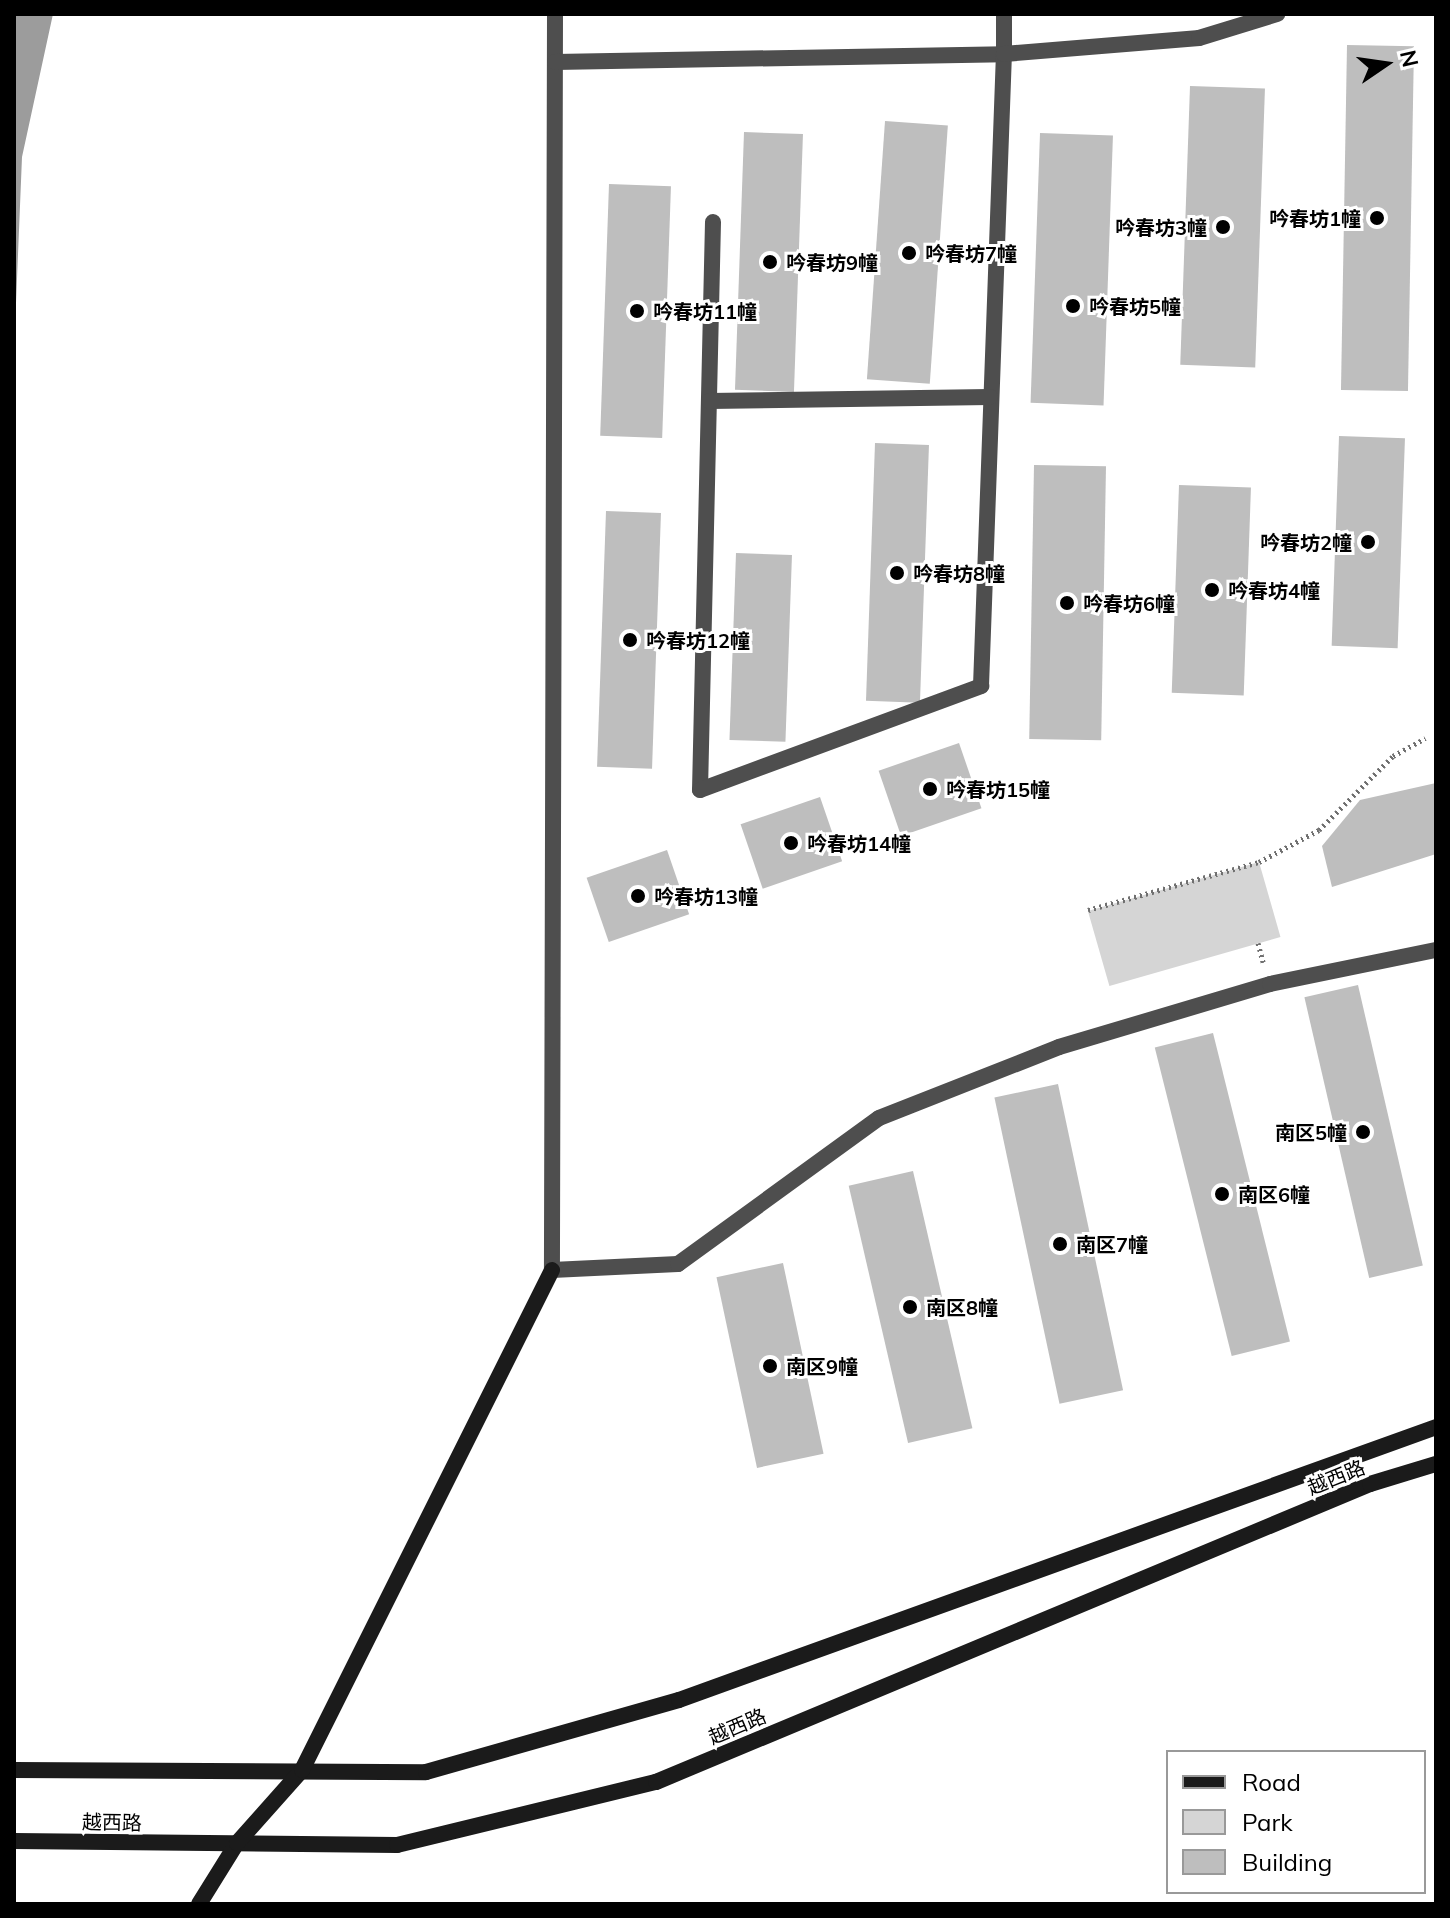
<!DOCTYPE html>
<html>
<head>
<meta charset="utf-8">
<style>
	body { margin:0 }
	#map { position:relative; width:1450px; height:1918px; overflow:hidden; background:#fff; font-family:Mulish,"Noto Sans SC",sans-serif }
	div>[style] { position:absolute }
	.green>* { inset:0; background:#d5d5d5; transform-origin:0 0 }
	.water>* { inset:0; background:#9c9c9c }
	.building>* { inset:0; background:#bebebe; transform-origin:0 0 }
	.path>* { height:5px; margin-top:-2.5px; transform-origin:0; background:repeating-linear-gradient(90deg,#707070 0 2px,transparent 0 6px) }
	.street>* { height:16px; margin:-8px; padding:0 8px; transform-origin:8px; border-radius:8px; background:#4e4e4e }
	.secondary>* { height:16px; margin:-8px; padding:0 8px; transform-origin:8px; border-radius:8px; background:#1b1b1b }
	.dots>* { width:22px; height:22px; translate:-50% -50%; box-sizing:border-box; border:4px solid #fff; border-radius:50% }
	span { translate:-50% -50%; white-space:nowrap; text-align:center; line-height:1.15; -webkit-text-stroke:6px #fff; paint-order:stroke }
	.poi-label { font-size:20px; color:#000; font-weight:700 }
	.right { translate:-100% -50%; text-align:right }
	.left { translate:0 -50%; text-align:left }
	.street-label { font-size:20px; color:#000 }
	.frame { position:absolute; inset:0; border:16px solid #000; pointer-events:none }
	.legend { position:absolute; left:1166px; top:1750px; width:260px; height:144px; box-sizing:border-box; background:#fff; border:2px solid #999; margin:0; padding:10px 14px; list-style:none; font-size:24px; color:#000 }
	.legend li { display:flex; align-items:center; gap:16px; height:40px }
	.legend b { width:40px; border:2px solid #999 }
	.north { position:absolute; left:1346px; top:24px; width:80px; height:80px; -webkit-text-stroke:6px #fff; paint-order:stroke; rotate:77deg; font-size:22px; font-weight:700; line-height:32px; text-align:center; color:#000 }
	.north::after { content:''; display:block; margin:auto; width:28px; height:36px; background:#000; clip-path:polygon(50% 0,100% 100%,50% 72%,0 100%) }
</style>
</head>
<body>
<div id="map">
	<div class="green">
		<div style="left:1259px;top:862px;width:78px;height:178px;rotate:74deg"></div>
	</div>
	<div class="water">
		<div style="clip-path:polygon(14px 14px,53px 14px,22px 157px,14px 352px)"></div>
	</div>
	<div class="building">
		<div style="left:1347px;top:45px;width:67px;height:345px;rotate:1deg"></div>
		<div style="left:1190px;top:86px;width:75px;height:279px;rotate:2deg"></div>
		<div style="left:885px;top:121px;width:63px;height:259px;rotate:4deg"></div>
		<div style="left:744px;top:132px;width:59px;height:258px;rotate:2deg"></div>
		<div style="left:1040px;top:133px;width:73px;height:270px;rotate:2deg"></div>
		<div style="left:609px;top:184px;width:62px;height:252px;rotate:2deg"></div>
		<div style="left:1339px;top:436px;width:66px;height:210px;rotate:2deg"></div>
		<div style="left:875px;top:443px;width:54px;height:258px;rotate:2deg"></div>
		<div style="left:1034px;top:465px;width:72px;height:274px;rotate:1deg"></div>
		<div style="left:1179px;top:485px;width:72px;height:208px;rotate:2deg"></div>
		<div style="left:606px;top:511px;width:55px;height:256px;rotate:2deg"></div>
		<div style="left:736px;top:553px;width:56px;height:187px;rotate:2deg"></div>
		<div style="left:959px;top:743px;width:69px;height:85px;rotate:71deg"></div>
		<div style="clip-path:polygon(1436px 783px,1436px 854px,1332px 887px,1322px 846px,1360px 800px)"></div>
		<div style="left:820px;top:797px;width:68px;height:84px;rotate:71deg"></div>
		<div style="left:667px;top:850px;width:68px;height:85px;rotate:71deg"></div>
		<div style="left:1358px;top:985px;width:288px;height:55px;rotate:77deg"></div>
		<div style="left:1213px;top:1033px;width:318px;height:60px;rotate:76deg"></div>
		<div style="left:1058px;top:1084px;width:313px;height:65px;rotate:78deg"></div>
		<div style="left:913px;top:1171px;width:264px;height:66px;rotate:77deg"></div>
		<div style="left:783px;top:1263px;width:195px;height:68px;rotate:78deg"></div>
	</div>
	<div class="path">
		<div style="left:1088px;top:910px;width:178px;rotate:-15.7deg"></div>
		<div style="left:1259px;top:862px;width:68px;rotate:-28.1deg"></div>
		<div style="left:1319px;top:830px;width:105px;rotate:-45deg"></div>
		<div style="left:1393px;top:756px;width:37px;rotate:-29deg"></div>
		<div style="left:1258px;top:943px;width:20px;rotate:75deg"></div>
	</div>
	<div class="street">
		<div style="left:555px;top:14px;width:1256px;rotate:90.14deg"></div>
		<div style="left:552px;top:1270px;width:126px;rotate:-2.7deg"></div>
		<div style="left:678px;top:1264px;width:248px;rotate:-36deg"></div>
		<div style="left:879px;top:1118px;width:193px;rotate:-21.5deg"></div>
		<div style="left:1059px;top:1047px;width:220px;rotate:-16.6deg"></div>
		<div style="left:1270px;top:984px;width:169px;rotate:-11.6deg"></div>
		<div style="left:555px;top:62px;width:449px;rotate:-1deg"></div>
		<div style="left:1004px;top:54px;width:40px;rotate:-90deg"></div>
		<div style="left:713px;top:222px;width:568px;rotate:91.31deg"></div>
		<div style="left:700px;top:790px;width:300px;rotate:-20.3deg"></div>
		<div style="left:981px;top:686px;width:632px;rotate:-87.92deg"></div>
		<div style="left:1004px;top:54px;width:196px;rotate:-4.7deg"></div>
		<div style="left:1199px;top:38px;width:82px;rotate:-17.1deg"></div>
		<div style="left:709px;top:401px;width:281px;rotate:-0.8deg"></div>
	</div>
	<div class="secondary">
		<div style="left:14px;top:1770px;width:412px;rotate:0.3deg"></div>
		<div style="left:426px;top:1772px;width:263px;rotate:-15.9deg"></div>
		<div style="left:679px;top:1700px;width:805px;rotate:-19.83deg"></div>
		<div style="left:14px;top:1841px;width:383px;rotate:0.6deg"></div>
		<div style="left:397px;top:1845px;width:267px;rotate:-13.7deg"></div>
		<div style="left:656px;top:1782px;width:774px;rotate:-22.65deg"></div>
		<div style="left:1370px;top:1484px;width:69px;rotate:-16.9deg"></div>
		<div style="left:199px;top:1904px;width:72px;rotate:-58.1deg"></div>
		<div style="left:237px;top:1843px;width:98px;rotate:-48.3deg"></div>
		<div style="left:302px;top:1770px;width:559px;rotate:-63.43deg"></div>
	</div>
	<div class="dots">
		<div style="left:1377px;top:218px;background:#000"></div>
		<div style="left:1223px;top:227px;background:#000"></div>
		<div style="left:909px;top:253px;background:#000"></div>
		<div style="left:770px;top:262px;background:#000"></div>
		<div style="left:1073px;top:306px;background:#000"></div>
		<div style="left:637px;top:311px;background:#000"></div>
		<div style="left:1368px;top:542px;background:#000"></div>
		<div style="left:897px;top:573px;background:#000"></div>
		<div style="left:1212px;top:590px;background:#000"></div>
		<div style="left:1067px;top:603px;background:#000"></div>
		<div style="left:630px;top:640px;background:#000"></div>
		<div style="left:930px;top:789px;background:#000"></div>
		<div style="left:791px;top:843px;background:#000"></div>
		<div style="left:638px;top:896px;background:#000"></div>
		<div style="left:1363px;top:1132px;background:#000"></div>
		<div style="left:1222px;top:1194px;background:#000"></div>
		<div style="left:1060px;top:1244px;background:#000"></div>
		<div style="left:910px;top:1307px;background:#000"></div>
		<div style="left:770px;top:1366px;background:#000"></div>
	</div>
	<div class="poi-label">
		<span class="right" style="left:1361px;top:218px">吟春坊1幢</span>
		<span class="right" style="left:1207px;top:227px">吟春坊3幢</span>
		<span class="left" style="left:925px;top:253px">吟春坊7幢</span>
		<span class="left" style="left:786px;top:262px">吟春坊9幢</span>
		<span class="left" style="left:1089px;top:306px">吟春坊5幢</span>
		<span class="left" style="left:653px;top:311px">吟春坊11幢</span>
		<span class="right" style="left:1352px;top:542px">吟春坊2幢</span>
		<span class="left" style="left:913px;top:573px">吟春坊8幢</span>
		<span class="left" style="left:1228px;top:590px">吟春坊4幢</span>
		<span class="left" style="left:1083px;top:603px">吟春坊6幢</span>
		<span class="left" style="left:646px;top:640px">吟春坊12幢</span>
		<span class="left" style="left:946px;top:789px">吟春坊15幢</span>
		<span class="left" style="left:807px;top:843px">吟春坊14幢</span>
		<span class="left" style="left:654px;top:896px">吟春坊13幢</span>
		<span class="right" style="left:1347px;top:1132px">南区5幢</span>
		<span class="left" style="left:1238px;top:1194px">南区6幢</span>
		<span class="left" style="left:1076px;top:1244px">南区7幢</span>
		<span class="left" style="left:926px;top:1307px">南区8幢</span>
		<span class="left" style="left:786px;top:1366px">南区9幢</span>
	</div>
	<div class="street-label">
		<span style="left:1336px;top:1477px;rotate:-22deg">越西路</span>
		<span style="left:737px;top:1726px;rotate:-23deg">越西路</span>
		<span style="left:112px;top:1822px;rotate:1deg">越西路</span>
	</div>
	<div class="frame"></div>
	<ul class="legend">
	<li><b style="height:10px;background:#1b1b1b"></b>Road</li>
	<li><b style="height:22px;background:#d5d5d5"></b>Park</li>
	<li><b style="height:22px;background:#bebebe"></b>Building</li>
	</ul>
	<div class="north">N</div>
</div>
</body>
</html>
